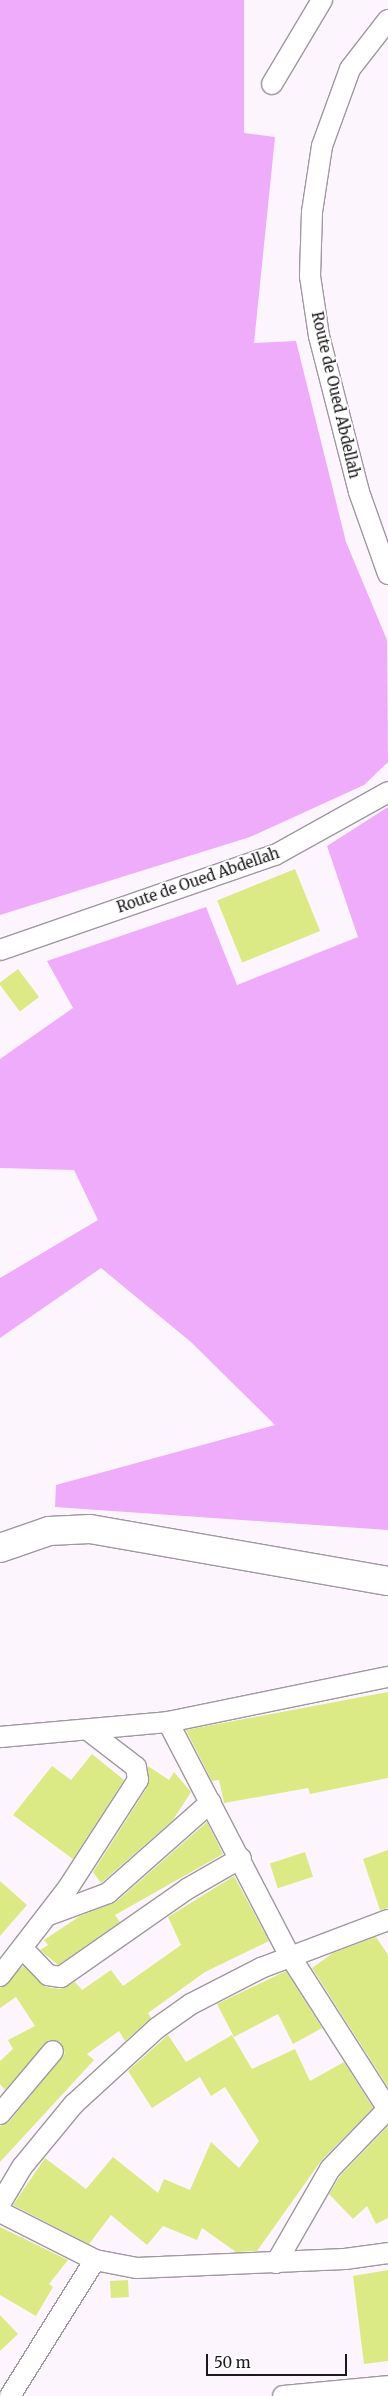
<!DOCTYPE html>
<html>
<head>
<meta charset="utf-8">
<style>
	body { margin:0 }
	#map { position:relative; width:388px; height:2396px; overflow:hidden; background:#fcf5fd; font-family:Merriweather,serif }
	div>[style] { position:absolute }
	.forest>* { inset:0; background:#efacfa }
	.building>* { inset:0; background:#dbea84; transform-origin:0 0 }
	.roads { filter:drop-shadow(1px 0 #9f98a0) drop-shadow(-1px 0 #9f98a0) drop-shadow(0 1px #9f98a0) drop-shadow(0 -1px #9f98a0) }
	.minor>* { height:20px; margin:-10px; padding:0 10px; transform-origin:10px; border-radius:10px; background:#fff }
	.primary>* { height:28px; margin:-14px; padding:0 14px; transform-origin:14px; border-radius:14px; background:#fff }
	span { translate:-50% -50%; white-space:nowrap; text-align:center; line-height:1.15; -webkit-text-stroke:4px #fff; paint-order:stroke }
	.street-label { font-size:15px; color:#1c191c }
	.scale { position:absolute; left:206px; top:2354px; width:141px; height:22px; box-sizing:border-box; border:2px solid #1c191c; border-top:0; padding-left:6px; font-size:15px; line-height:18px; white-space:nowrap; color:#1c191c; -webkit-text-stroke:4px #fff; paint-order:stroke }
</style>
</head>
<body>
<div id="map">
	<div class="forest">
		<div style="clip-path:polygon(0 0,244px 0,244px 133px,275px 137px,254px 343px,296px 341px,346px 542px,387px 640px,388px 762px,364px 785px,250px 837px,0 915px)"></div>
		<div style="clip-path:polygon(388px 807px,388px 1530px,55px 1507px,56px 1485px,275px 1425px,191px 1342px,101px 1268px,0 1338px,0 1278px,98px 1220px,74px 1170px,0 1168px,0 1059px,73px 1008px,47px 961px,206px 907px,237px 985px,358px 937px,327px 846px)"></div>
	</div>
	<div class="building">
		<div style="left:295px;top:869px;width:67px;height:84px;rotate:68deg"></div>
		<div style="left:18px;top:969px;width:35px;height:24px;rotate:53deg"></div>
		<div style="clip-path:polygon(388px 1692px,388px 1778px,310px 1794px,308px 1788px,224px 1803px,219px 1780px,212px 1781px,186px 1730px)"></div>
		<div style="clip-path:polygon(92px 1754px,124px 1780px,73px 1859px,13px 1815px,52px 1766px,71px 1780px)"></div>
		<div style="clip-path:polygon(148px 1766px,169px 1780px,174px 1772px,191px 1792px,173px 1820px,101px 1883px,93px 1872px,148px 1786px)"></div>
		<div style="clip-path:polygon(207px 1822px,223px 1854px,115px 1915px,120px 1922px,58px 1965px,40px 1950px,48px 1945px,44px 1940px,80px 1916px,116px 1902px)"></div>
		<div style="clip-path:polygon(388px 1850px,388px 1908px,380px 1910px,363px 1859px)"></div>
		<div style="left:305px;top:1852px;width:26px;height:37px;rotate:72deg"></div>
		<div style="clip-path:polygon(234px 1876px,269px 1941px,205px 1972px,148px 2013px,151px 2018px,125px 2041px,119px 2031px,87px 2054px,94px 2060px,0 2162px,0 2126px,9px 2122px,65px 2053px,60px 2042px,49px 2040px,5px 2090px,0 2084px,0 2061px,13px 2049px,8px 2040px,35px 2026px,16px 1997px,0 2008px,0 1988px,23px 1966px,46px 1987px,60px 1989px,75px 1982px,82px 1990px,111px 1970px,123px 1986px,181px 1945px,168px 1917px)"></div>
		<div style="clip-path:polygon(0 1881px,27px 1905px,0 1936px)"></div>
		<div style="clip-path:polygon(376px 1937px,388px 1955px,388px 2087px,312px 1968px,333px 1953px)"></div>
		<div style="clip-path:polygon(286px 1971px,322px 2028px,293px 2044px,278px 2014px,234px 2037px,217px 2004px)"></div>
		<div style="clip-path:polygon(168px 2035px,186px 2062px,232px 2035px,252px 2069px,295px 2049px,310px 2081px,344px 2062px,373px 2108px,321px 2161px,257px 2251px,236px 2252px,202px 2228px,197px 2240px,163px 2226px,147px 2245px,111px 2215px,89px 2244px,13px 2205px,45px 2158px,86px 2189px,113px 2157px,158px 2193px,164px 2179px,190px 2190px,211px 2142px,239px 2168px,259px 2141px,225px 2087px,211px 2096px,200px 2077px,152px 2108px,128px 2071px)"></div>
		<div style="clip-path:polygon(388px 2126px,388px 2218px,376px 2224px,367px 2206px,353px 2219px,329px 2194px,340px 2176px)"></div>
		<div style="clip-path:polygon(0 2227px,68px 2260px,49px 2284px,53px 2287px,36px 2316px,0 2295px)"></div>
		<div style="clip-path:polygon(388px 2270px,388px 2361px,364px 2364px,353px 2276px)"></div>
		<div style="left:128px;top:2280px;width:17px;height:18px;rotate:87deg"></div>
		<div style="clip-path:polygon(0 2315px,18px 2334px,0 2351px)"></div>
	</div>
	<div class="roads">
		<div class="minor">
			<div style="left:388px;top:20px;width:62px;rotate:127.8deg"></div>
			<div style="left:350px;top:69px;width:82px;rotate:110deg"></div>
			<div style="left:322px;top:146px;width:67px;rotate:98.6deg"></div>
			<div style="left:312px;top:212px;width:64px;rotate:91.8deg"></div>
			<div style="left:310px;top:276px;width:61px;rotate:81.5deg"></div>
			<div style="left:319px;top:336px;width:161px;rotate:75.6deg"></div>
			<div style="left:359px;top:492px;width:87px;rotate:70.5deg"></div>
			<div style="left:272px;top:84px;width:98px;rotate:-59.2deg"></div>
			<div style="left:0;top:950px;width:291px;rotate:-19.1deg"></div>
			<div style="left:275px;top:855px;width:129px;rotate:-29.1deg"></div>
			<div style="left:168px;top:1722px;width:264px;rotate:62.5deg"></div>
			<div style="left:290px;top:1956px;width:182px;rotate:57.4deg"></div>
			<div style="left:0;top:1737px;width:169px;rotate:-5.1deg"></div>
			<div style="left:168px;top:1722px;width:225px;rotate:-11.6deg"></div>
			<div style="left:49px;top:1915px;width:63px;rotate:-20.4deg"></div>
			<div style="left:108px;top:1893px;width:137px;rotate:-41.5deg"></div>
			<div style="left:23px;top:1949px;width:36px;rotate:46deg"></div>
			<div style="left:48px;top:1975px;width:13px;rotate:9deg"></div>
			<div style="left:61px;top:1977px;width:154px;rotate:-34.9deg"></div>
			<div style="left:187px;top:1889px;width:62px;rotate:-29.9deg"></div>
			<div style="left:0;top:1976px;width:111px;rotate:-52.3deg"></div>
			<div style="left:68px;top:1888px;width:129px;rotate:-57.1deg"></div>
			<div style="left:138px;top:1780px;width:13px;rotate:-99deg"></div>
			<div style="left:136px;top:1767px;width:59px;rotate:-142.5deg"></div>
			<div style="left:0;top:2114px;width:82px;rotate:-49.9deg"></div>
			<div style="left:0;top:2204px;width:43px;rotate:-59.3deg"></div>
			<div style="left:22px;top:2167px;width:82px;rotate:-50.5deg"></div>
			<div style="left:74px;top:2104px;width:113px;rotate:-42.5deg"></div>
			<div style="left:157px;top:2028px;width:42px;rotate:-35.2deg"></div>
			<div style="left:191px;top:2004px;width:79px;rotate:-27.2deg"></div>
			<div style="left:261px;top:1968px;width:136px;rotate:-20.7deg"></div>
			<div style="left:0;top:2212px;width:106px;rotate:26.8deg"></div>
			<div style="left:95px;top:2260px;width:43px;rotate:10.8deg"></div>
			<div style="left:137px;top:2268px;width:208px;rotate:-2.5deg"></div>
			<div style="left:345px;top:2259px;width:43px;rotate:-7.9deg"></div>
			<div style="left:276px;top:2263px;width:108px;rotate:-60.1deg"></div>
			<div style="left:330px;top:2169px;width:83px;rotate:-46deg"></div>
			<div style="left:10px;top:2396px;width:160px;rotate:-58deg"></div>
			<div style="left:283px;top:2396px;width:105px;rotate:-5.4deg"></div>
		</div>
		<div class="primary">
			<div style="left:0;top:1548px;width:52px;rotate:-19.1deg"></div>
			<div style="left:49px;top:1531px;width:41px;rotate:-2.8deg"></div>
			<div style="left:90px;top:1529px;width:303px;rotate:9.9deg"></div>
		</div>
	</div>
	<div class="street-label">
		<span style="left:336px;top:395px;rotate:77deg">Route de Oued Abdellah</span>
		<span style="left:198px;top:880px;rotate:-19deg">Route de Oued Abdellah</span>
	</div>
	<div class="scale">50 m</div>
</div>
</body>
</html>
